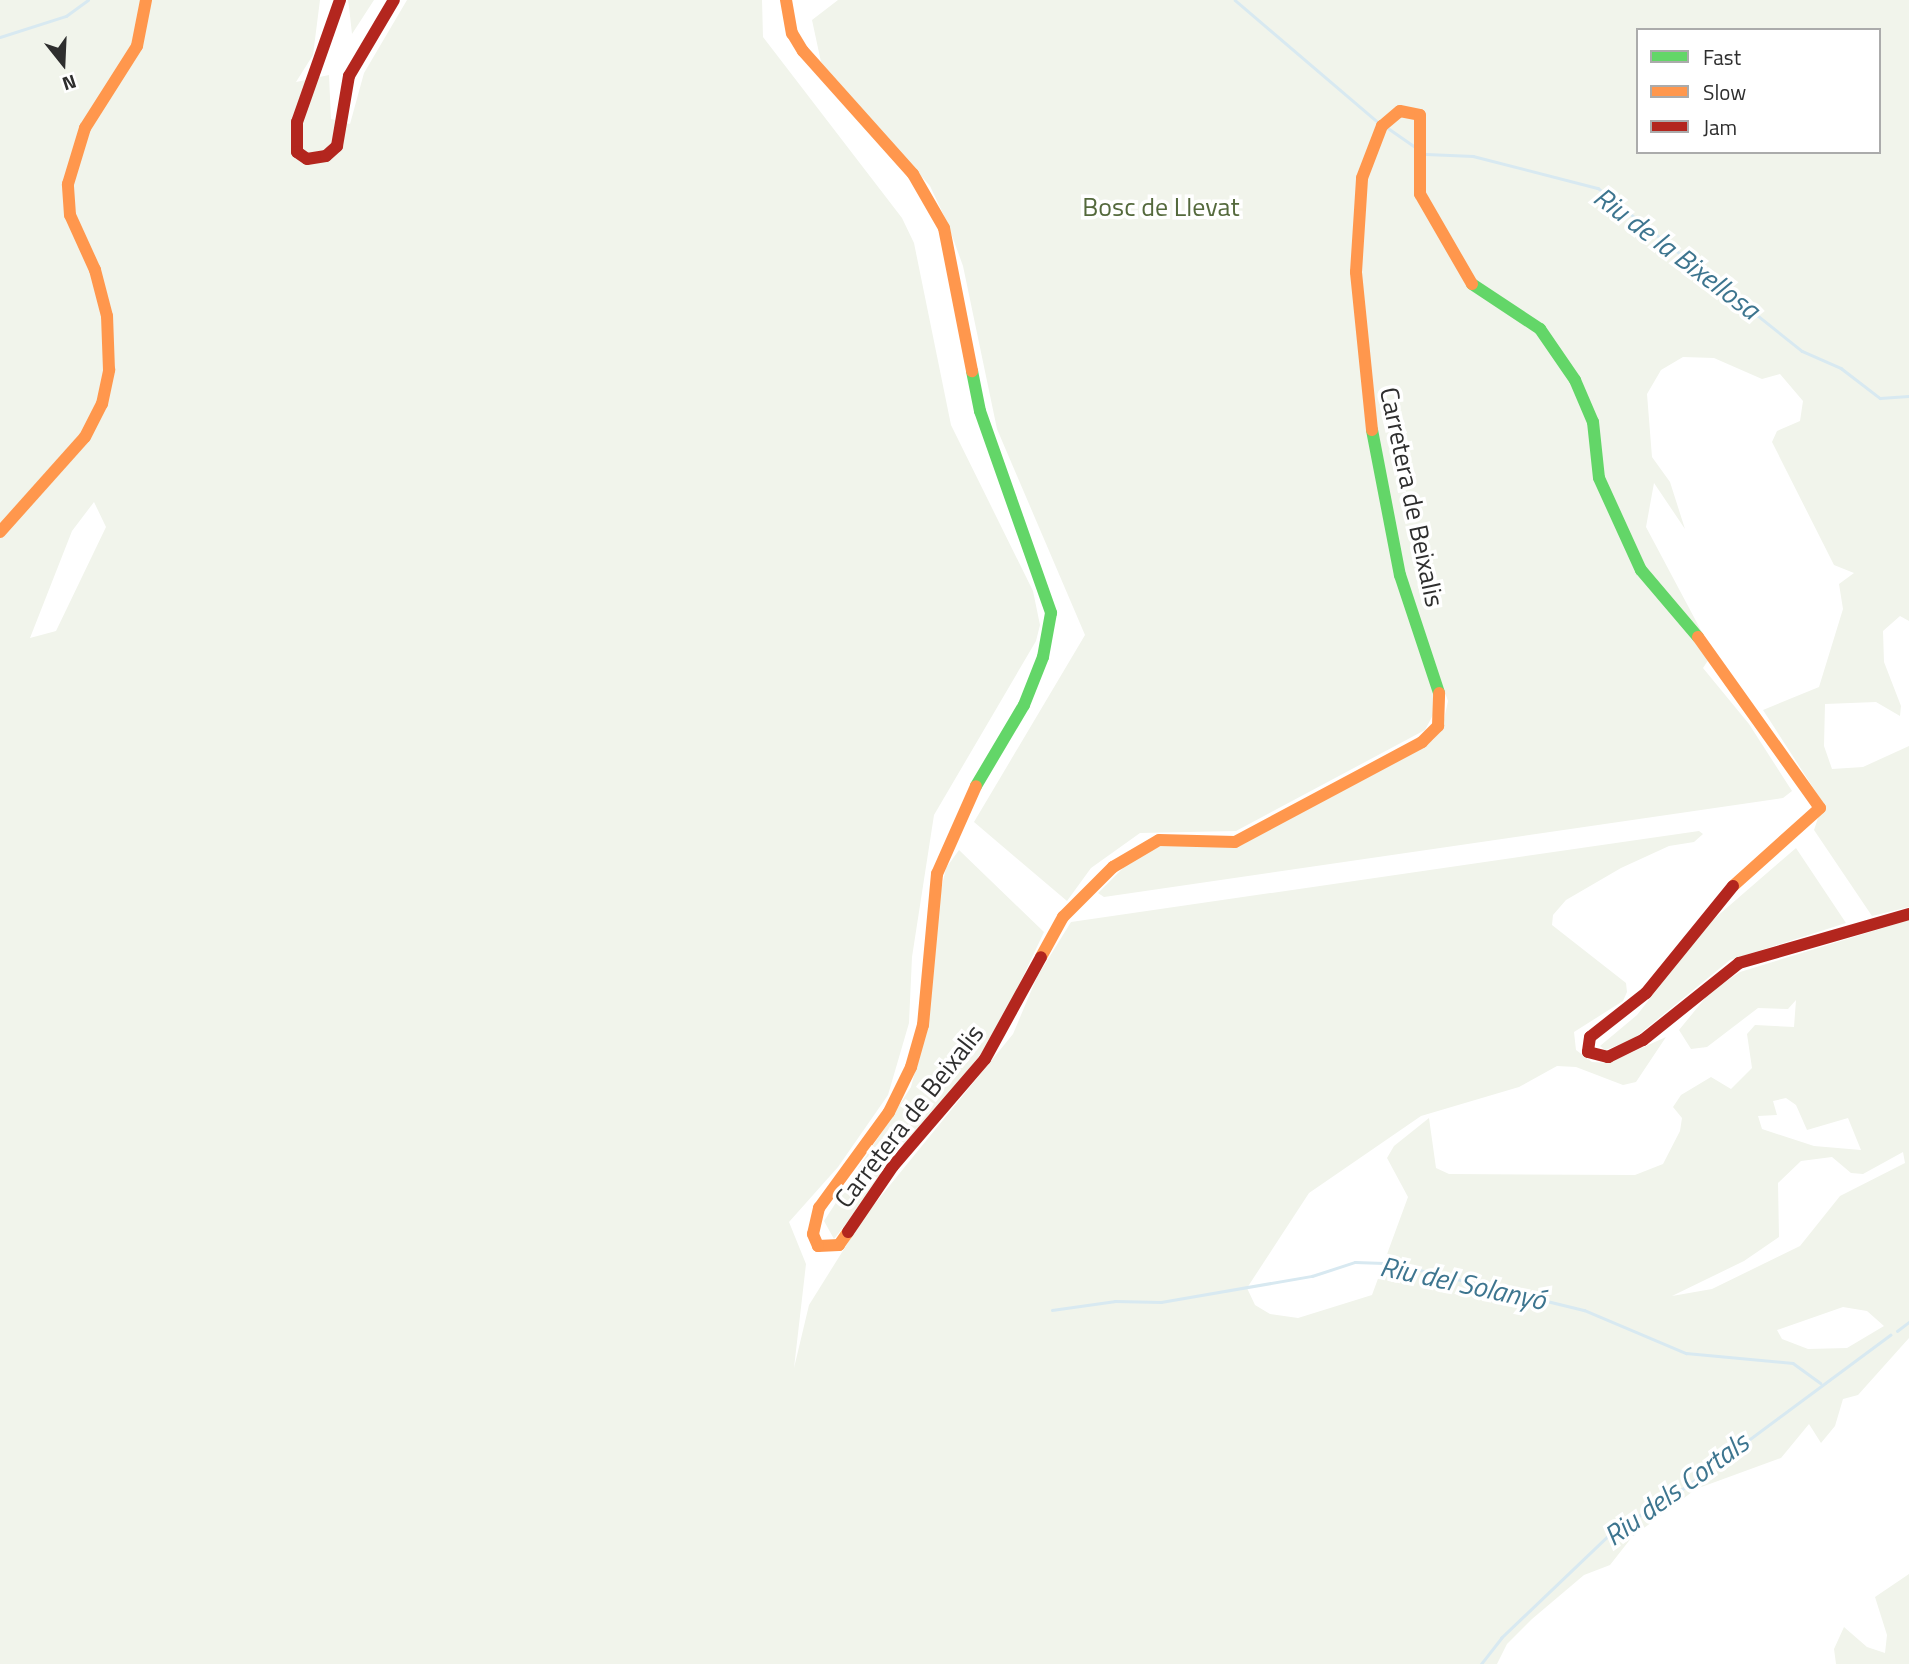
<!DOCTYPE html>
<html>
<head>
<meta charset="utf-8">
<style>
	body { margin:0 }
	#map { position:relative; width:1909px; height:1664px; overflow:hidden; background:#fff; font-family:"Titillium Web",sans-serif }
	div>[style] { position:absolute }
	.green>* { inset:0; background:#f1f4eb }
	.stream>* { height:2.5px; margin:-1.25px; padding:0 1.25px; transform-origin:1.25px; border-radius:1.25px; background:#d8e9f1 }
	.fast>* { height:12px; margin:-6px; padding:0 6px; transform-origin:6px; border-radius:6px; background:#63d668 }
	.slow>* { height:12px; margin:-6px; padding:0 6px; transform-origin:6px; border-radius:6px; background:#ff974d }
	.jam>* { height:12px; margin:-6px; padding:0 6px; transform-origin:6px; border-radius:6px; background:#b3261e }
	span { translate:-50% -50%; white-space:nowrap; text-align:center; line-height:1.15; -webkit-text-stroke:7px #fff; paint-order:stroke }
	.park-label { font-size:26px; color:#54693c }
	.street-label { font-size:26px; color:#2e2e2e }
	.water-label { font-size:28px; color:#3d758f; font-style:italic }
	.legend { position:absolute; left:1636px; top:28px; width:245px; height:126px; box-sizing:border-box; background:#fff; border:2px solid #ababab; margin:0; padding:9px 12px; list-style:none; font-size:21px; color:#2e2e2e }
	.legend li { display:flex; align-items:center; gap:14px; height:35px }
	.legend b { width:35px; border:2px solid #ababab }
	.north { position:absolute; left:28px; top:28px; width:70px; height:70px; -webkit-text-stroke:5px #fff; paint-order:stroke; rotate:162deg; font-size:19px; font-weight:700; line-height:28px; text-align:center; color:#2e2e2e }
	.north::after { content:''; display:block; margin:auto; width:24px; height:32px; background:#2e2e2e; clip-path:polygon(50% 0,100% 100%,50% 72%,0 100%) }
</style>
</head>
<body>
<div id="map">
	<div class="green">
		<div style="clip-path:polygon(evenodd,0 0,320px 0,313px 55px,296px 82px,329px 75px,331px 119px,350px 124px,364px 73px,407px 0,762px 0,763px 37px,902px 218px,914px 243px,951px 425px,1033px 591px,1040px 625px,1036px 641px,934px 815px,912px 957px,909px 1023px,888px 1095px,838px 1167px,789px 1222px,806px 1264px,794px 1368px,809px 1305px,864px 1217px,1013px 1034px,1037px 977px,1071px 922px,1699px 831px,1703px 834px,1694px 842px,1669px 846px,1621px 868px,1566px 900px,1553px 915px,1552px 925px,1626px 983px,1627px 992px,1623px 1001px,1574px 1032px,1576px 1050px,1592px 1062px,1608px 1063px,1666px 1037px,1636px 1082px,1623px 1085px,1576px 1067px,1557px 1066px,1519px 1087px,1421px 1116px,1309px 1193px,1247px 1288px,1255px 1305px,1270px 1314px,1298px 1318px,1372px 1295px,1408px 1197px,1387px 1158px,1394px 1146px,1429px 1118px,1436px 1168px,1449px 1174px,1635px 1175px,1663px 1164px,1680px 1131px,1682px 1118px,1673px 1107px,1681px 1095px,1711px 1077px,1731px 1089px,1752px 1068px,1747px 1034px,1755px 1025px,1794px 1027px,1796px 1000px,1788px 1009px,1758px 1008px,1707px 1047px,1691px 1049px,1679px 1030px,1711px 991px,1740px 972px,1909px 920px,1909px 1338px,1858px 1395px,1843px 1399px,1835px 1426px,1821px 1443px,1809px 1424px,1781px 1458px,1696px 1489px,1632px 1537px,1610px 1565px,1584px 1575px,1532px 1619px,1507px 1644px,1497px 1664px,0 1664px,0 0,94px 502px,106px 527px,56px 631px,30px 638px,72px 531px,94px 502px,0 0,1786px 1098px,1796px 1105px,1807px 1130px,1848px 1118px,1861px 1150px,1814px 1146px,1762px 1129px,1758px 1116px,1777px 1115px,1773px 1101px,1786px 1098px,0 0,1903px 1152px,1905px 1163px,1840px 1196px,1800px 1246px,1712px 1289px,1672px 1296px,1744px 1261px,1779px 1237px,1778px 1183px,1801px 1161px,1832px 1157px,1851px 1173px,1863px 1174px,1903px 1152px,0 0,1843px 1307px,1867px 1311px,1884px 1326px,1847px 1348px,1808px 1349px,1782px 1339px,1777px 1330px,1843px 1307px)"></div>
		<div style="clip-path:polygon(348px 0,374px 0,352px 34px,349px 7px)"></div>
		<div style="clip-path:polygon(evenodd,838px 0,1909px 0,1909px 621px,1900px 616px,1883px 631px,1884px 662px,1901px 706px,1900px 716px,1876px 702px,1825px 704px,1824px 746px,1832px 769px,1863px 767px,1909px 746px,1909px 907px,1872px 916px,1814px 830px,1823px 803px,1763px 710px,1819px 687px,1843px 609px,1839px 584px,1854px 573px,1834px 565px,1772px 442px,1777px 431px,1800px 421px,1803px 401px,1780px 374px,1762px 379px,1714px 358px,1683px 357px,1661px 370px,1647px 394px,1652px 457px,1670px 482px,1685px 529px,1654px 483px,1646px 527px,1713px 653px,1703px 668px,1749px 724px,1792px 791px,1783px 798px,1104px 897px,1098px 893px,1131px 860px,1163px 845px,1239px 843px,1433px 740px,1442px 729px,1448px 701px,1437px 670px,1433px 715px,1425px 730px,1236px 831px,1140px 833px,1091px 868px,1067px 901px,974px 822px,1085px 635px,997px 429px,963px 266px,947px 222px,930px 186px,821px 62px,812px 20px,838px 0,1638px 30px,1879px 30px,1879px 152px,1638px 152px,1638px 30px)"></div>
		<div style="clip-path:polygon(1796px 848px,1846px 923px,1730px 960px,1632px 1040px,1605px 1050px,1600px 1046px,1637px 1015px,1707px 925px)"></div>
		<div style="clip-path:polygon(959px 850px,1044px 932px,995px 1036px,834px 1239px,824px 1221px,911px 1087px,927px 1024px,937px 908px,946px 868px)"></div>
		<div style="clip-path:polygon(1909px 1574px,1909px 1664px,1836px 1664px,1834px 1649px,1844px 1627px,1867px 1647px,1885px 1653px,1887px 1635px,1875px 1597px)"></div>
	</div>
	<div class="stream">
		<div style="left:1235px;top:0;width:188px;rotate:40.5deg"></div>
		<div style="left:0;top:37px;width:69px;rotate:-17.7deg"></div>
		<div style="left:66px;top:16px;width:27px;rotate:-36deg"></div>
		<div style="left:1388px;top:128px;width:32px;rotate:35deg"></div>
		<div style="left:1426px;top:154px;width:47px;rotate:2.4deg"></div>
		<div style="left:1473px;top:156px;width:129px;rotate:14.4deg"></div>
		<div style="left:1598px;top:188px;width:261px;rotate:38.6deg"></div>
		<div style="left:1802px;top:351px;width:43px;rotate:23.6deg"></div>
		<div style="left:1841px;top:368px;width:49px;rotate:37.6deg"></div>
		<div style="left:1880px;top:398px;width:29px;rotate:-4deg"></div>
		<div style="left:1052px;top:1310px;width:64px;rotate:-8.1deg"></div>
		<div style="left:1115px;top:1301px;width:46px;rotate:1.2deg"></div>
		<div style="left:1161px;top:1302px;width:153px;rotate:-9.8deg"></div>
		<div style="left:1312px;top:1276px;width:45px;rotate:-18deg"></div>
		<div style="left:1355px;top:1262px;width:36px;rotate:2deg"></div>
		<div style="left:1391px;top:1263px;width:199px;rotate:13.7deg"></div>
		<div style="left:1584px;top:1310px;width:111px;rotate:22.9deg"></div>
		<div style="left:1686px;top:1353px;width:107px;rotate:5.3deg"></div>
		<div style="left:1793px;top:1363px;width:34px;rotate:36deg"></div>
		<div style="left:1897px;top:1331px;width:15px;rotate:-37deg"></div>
		<div style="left:1481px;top:1664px;width:33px;rotate:-52deg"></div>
		<div style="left:1501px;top:1638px;width:152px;rotate:-43.7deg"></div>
		<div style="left:1611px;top:1533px;width:86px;rotate:-31.7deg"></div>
		<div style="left:1684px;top:1488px;width:257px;rotate:-36.6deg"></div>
	</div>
	<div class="fast">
		<div style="left:1472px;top:284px;width:82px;rotate:33.5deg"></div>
		<div style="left:1540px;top:329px;width:62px;rotate:55.5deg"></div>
		<div style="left:1575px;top:380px;width:46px;rotate:66.8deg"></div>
		<div style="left:1593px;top:422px;width:56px;rotate:83.9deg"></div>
		<div style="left:1599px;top:478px;width:101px;rotate:65.5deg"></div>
		<div style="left:1641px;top:570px;width:88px;rotate:49.6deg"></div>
		<div style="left:972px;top:371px;width:41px;rotate:78.7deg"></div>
		<div style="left:980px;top:411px;width:214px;rotate:70.6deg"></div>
		<div style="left:1051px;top:613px;width:45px;rotate:100.3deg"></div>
		<div style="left:1043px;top:657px;width:52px;rotate:111.6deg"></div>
		<div style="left:1024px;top:705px;width:94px;rotate:120.7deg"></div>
		<div style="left:1372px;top:430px;width:148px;rotate:79.1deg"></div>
		<div style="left:1400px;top:575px;width:124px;rotate:71.7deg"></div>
	</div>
	<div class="slow">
		<div style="left:786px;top:0;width:34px;rotate:80deg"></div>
		<div style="left:792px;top:33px;width:21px;rotate:59deg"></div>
		<div style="left:803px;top:51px;width:165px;rotate:48.2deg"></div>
		<div style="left:913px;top:174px;width:62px;rotate:60.1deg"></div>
		<div style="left:944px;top:228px;width:146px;rotate:78.9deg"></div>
		<div style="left:1372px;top:430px;width:159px;rotate:-95.8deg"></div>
		<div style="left:1356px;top:272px;width:94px;rotate:-86.3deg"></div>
		<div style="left:1362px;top:178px;width:56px;rotate:-69deg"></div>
		<div style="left:1382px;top:126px;width:23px;rotate:-40deg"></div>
		<div style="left:1400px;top:111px;width:20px;rotate:11deg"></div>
		<div style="left:1420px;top:115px;width:79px;rotate:90deg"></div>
		<div style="left:1420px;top:194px;width:104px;rotate:60deg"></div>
		<div style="left:0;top:532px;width:127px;rotate:-48.2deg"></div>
		<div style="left:85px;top:437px;width:37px;rotate:-63deg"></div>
		<div style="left:102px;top:404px;width:35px;rotate:-78deg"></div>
		<div style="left:109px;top:370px;width:54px;rotate:-92.1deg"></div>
		<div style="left:107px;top:316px;width:48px;rotate:-104.6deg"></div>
		<div style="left:95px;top:270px;width:60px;rotate:-114.4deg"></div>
		<div style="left:70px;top:215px;width:31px;rotate:-94deg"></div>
		<div style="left:68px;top:184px;width:59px;rotate:-73.1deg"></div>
		<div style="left:85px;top:128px;width:97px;rotate:-57.6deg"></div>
		<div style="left:137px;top:46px;width:47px;rotate:-78.9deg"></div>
		<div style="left:1698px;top:637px;width:210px;rotate:54.5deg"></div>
		<div style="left:1820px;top:808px;width:117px;rotate:138.1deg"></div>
		<div style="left:1041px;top:957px;width:46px;rotate:-61.2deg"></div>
		<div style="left:1063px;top:917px;width:71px;rotate:-45deg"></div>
		<div style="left:1113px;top:867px;width:53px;rotate:-30.4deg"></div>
		<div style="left:1159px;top:840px;width:76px;rotate:1.5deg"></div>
		<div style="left:1235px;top:842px;width:212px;rotate:-28.1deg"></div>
		<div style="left:1422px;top:742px;width:23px;rotate:-45deg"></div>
		<div style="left:1438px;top:726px;width:33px;rotate:-88deg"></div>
		<div style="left:848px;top:1232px;width:16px;rotate:125deg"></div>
		<div style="left:839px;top:1245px;width:21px;rotate:177deg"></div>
		<div style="left:818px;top:1246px;width:13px;rotate:-113deg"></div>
		<div style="left:813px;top:1234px;width:27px;rotate:-77deg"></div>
		<div style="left:819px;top:1208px;width:119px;rotate:-53.9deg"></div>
		<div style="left:889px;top:1112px;width:50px;rotate:-63.9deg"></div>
		<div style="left:911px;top:1067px;width:44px;rotate:-74.1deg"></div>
		<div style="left:923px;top:1025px;width:152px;rotate:-84.7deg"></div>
		<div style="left:937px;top:874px;width:96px;rotate:-66.1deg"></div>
	</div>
	<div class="jam">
		<div style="left:340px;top:0;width:129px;rotate:109.4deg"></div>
		<div style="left:297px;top:122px;width:30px;rotate:90deg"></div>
		<div style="left:297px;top:152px;width:12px;rotate:35deg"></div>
		<div style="left:307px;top:159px;width:19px;rotate:-9deg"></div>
		<div style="left:326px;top:156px;width:15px;rotate:-42deg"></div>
		<div style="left:337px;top:146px;width:71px;rotate:-80.3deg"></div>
		<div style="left:349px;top:76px;width:88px;rotate:-59.4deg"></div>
		<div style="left:1733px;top:886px;width:138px;rotate:129.1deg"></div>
		<div style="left:1646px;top:993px;width:71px;rotate:141.8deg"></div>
		<div style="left:1590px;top:1037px;width:15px;rotate:98deg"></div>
		<div style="left:1588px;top:1052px;width:21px;rotate:14deg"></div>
		<div style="left:1608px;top:1057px;width:39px;rotate:-26deg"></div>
		<div style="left:1643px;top:1040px;width:123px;rotate:-38.7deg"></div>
		<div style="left:1739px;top:963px;width:177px;rotate:-16.1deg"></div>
		<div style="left:848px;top:1232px;width:80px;rotate:-55.7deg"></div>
		<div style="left:893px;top:1166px;width:141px;rotate:-49.3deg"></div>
		<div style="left:985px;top:1059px;width:116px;rotate:-61.2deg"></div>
	</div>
	<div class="park-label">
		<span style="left:1161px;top:207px">Bosc de Llevat</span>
	</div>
	<div class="street-label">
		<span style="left:1412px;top:497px;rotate:78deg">Carretera de Beixalis</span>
		<span style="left:909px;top:1116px;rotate:-52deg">Carretera de Beixalis</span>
	</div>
	<div class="water-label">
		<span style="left:1677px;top:253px;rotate:37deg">Riu de la Bixellosa</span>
		<span style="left:1463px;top:1283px;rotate:12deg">Riu del Solanyó</span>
		<span style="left:1676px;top:1489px;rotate:-36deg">Riu dels Cortals</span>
	</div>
	<ul class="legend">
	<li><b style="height:9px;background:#63d668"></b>Fast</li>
	<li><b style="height:9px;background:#ff974d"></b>Slow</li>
	<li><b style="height:9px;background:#b3261e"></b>Jam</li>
	</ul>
	<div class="north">N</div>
</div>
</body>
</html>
